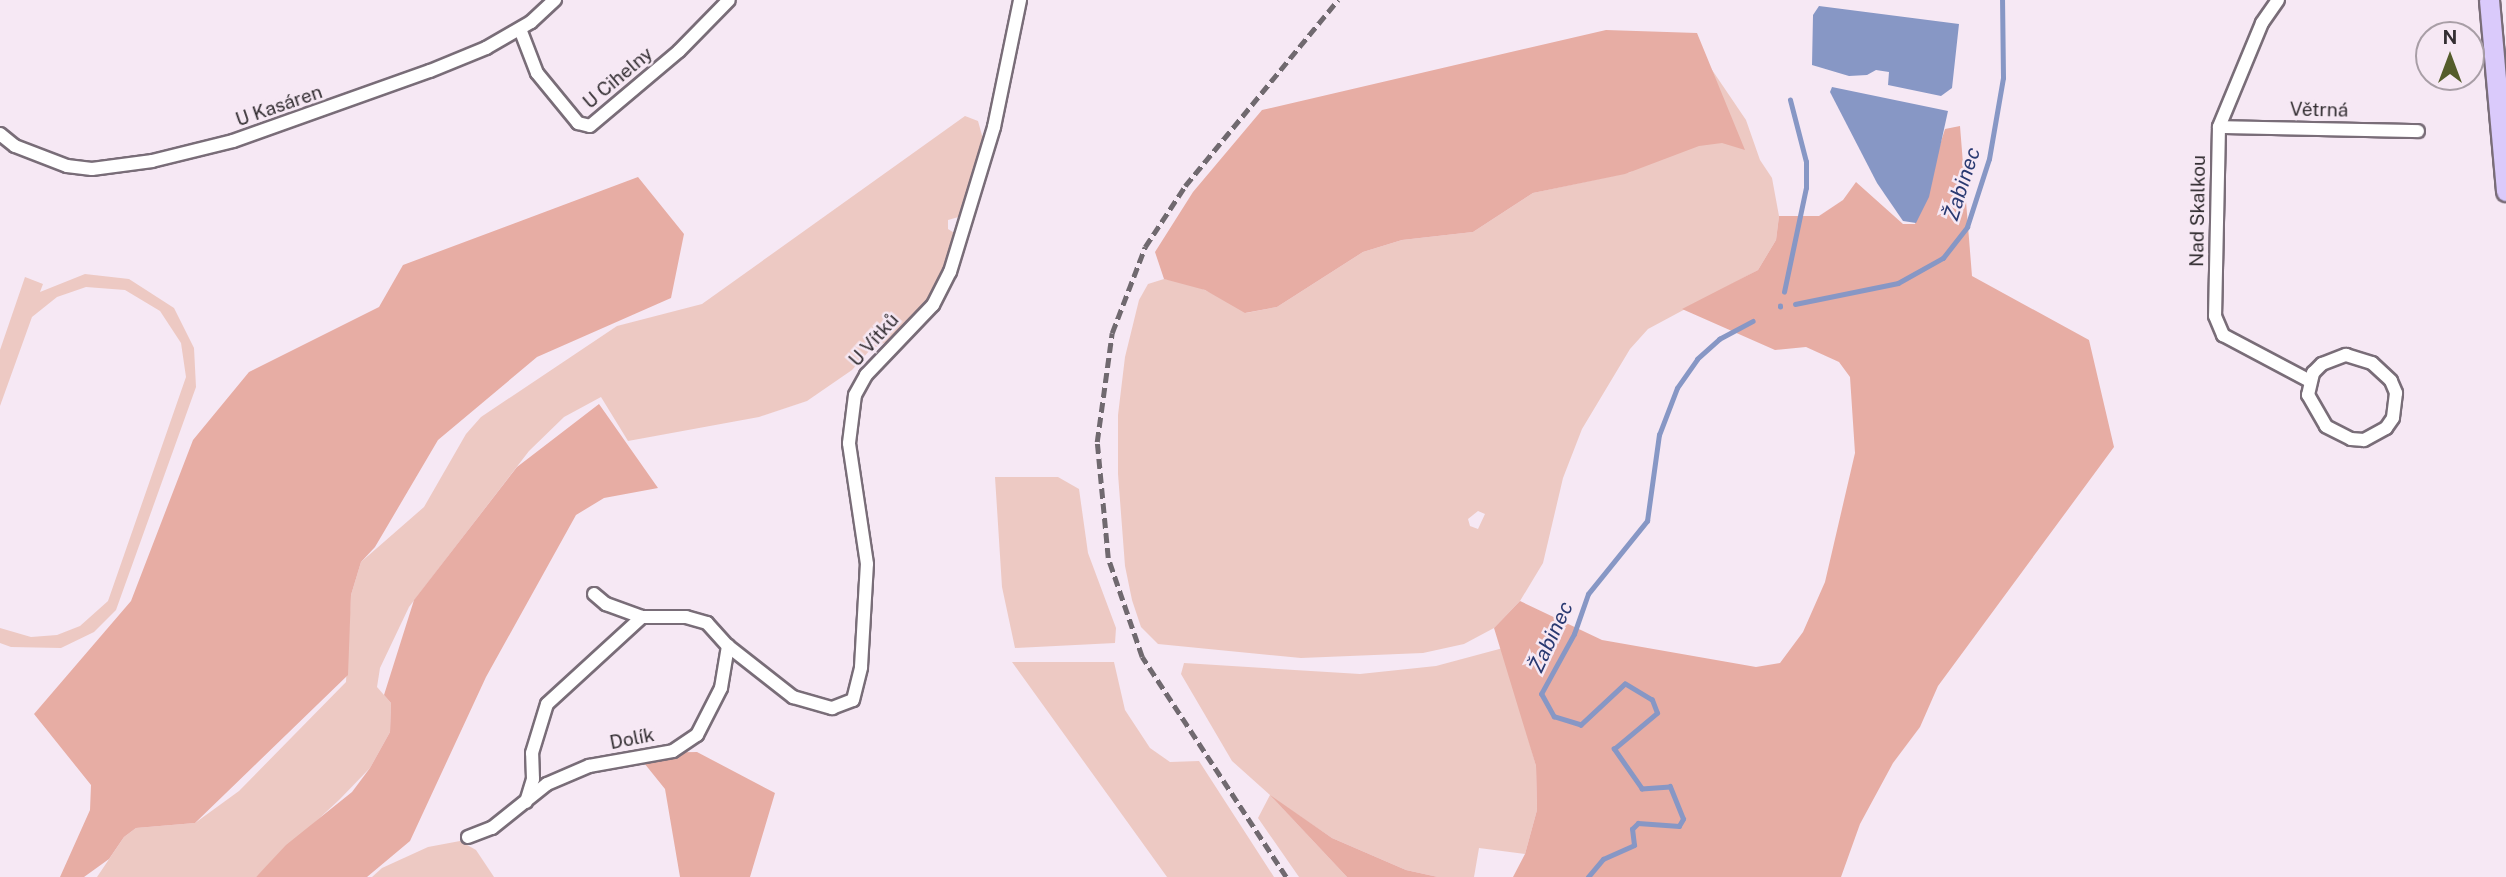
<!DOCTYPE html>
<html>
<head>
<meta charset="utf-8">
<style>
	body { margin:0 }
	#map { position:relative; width:2506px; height:877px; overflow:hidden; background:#f6e8f4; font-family:"Public Sans",sans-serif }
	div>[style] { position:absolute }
	.green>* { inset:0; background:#edc9c3 }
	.forest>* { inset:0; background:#e7ada4 }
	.water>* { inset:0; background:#8797c5 }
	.stream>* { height:4.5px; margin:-2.25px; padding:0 2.25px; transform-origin:2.25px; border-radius:2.25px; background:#8797c5 }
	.roads { filter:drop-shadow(2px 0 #796d78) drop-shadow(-2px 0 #796d78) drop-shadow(0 2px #796d78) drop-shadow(0 -2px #796d78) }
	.minor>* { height:12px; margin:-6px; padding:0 6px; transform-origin:6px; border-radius:6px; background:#fff }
	.primary>* { height:19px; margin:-9.5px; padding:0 9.5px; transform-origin:9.5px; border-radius:9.5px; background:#dacafb }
	.rail>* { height:4.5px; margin-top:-2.25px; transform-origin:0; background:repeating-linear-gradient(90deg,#70696f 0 10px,transparent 0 15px) }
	span { translate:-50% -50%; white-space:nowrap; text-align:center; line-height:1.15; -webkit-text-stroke:5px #f6e8f4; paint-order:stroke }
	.street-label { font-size:19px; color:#332e32 }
	.water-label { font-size:21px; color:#293971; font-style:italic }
	.north { position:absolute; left:2415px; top:21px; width:70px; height:70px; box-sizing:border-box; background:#f6e8f4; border:2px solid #a89ea6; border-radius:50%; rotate:0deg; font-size:19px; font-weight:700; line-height:28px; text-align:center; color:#332e32 }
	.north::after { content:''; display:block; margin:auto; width:24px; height:32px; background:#545c2b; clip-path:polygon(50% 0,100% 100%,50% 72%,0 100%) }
</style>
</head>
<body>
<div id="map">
	<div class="green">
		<div style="clip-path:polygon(evenodd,1706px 61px,1746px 120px,1760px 160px,1772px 178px,1779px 216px,1776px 240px,1758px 270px,1648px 329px,1630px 349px,1582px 429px,1563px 478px,1543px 563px,1520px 601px,1494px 628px,1464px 644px,1423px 653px,1301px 658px,1158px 644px,1141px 627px,1132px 600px,1125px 566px,1118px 474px,1118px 415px,1125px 357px,1139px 300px,1148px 284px,1164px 279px,1185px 281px,1229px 301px,1246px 313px,1277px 307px,1363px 252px,1402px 240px,1473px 232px,1533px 193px,1631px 172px,1706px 61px,1478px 511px,1485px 514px,1478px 529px,1470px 526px,1468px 519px,1478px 511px)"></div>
		<div style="clip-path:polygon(965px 116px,978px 121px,983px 139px,962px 216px,948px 220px,948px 229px,956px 234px,944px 272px,931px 301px,894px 338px,870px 350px,852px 370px,807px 401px,759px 417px,628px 441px,601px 397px,564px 417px,529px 451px,409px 607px,380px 668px,377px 687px,391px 703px,390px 732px,370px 768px,339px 800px,256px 877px,97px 877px,124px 837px,136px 828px,195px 823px,239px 791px,346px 682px,351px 595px,361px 562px,424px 507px,466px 434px,481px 417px,617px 326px,702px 304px)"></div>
		<div style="clip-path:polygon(85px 274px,129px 279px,174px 308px,194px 348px,196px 387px,116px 610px,94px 632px,61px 648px,11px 647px,0 643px,0 628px,31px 637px,57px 635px,80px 626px,108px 601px,186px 377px,181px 343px,160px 311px,125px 290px,86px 287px,57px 297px,32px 317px,0 406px,0 350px,25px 277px,43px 284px,40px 292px)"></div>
		<div style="clip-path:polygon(995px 477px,1058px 477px,1079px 489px,1088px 553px,1116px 628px,1115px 643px,1015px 648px,1002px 587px)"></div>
		<div style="clip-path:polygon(1503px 648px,1536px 766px,1537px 810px,1525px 854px,1479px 848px,1474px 877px,1438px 877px,1406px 870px,1332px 838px,1273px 798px,1347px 877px,1299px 877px,1258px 818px,1270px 795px,1232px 761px,1181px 674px,1184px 663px,1360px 674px,1436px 666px)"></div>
		<div style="clip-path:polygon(1012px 662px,1114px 662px,1125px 710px,1150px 748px,1170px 762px,1199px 761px,1274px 877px,1167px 877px)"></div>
		<div style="clip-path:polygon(460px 841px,476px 850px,494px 877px,372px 877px,382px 868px,428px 847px)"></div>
	</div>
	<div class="forest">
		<div style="clip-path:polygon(1606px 30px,1697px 33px,1745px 150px,1722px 143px,1699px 146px,1625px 174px,1533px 193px,1473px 232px,1402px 240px,1363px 252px,1277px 307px,1245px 313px,1205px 290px,1164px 279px,1155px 252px,1193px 192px,1262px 110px)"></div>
		<div style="clip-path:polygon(1960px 126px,1972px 276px,2089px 340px,2114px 447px,1938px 686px,1920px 727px,1893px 763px,1860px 824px,1841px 877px,1513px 877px,1525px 854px,1537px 810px,1536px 766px,1494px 628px,1520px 601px,1602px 640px,1756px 667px,1780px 663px,1803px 632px,1825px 582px,1855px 453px,1850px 377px,1839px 362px,1806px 347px,1775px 350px,1682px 309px,1758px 270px,1776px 240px,1779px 216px,1819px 216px,1843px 200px,1856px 182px,1903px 224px,1915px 224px,1945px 129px)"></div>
		<div style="clip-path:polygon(638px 177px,684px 234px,671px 298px,537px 357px,438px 440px,375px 547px,361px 562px,351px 595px,348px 675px,195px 823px,136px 828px,124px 837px,109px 859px,84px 877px,60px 877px,90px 810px,91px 785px,34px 714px,131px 601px,193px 440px,249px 372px,379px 307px,403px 265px)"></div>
		<div style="clip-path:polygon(599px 404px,658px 488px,604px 498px,576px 515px,486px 677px,410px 841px,367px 877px,256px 877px,286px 845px,352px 792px,370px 768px,390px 732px,391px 703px,384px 695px,414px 600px,517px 467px)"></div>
		<div style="clip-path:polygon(697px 752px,775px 793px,750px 877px,680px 877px,665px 789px,636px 753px)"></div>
		<div style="clip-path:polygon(1270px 795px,1332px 838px,1406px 870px,1438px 877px,1347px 877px)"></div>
	</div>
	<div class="water">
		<div style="clip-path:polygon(1819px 6px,1959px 24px,1952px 88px,1941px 96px,1888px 85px,1889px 72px,1876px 70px,1867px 75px,1849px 76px,1812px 65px,1813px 15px)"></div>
		<div style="clip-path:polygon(1832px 87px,1948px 111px,1929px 197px,1916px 223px,1903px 221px,1877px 183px,1830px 92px)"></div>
	</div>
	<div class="stream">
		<div style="left:1784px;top:292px;width:106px;rotate:-78.1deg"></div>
		<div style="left:1806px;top:188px;width:26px;rotate:-90deg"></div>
		<div style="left:1806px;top:162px;width:64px;rotate:-104.5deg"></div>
		<div style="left:1795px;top:304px;width:105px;rotate:-11.5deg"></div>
		<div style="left:1898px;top:283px;width:51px;rotate:-29.1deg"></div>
		<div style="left:1943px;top:258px;width:39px;rotate:-52deg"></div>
		<div style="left:1967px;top:227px;width:71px;rotate:-72.1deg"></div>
		<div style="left:1989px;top:159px;width:82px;rotate:-80.2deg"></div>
		<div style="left:2003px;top:78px;width:78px;rotate:-90.7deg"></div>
		<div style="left:1780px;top:307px;width:1px;rotate:-90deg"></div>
		<div style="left:1588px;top:877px;width:23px;rotate:-50deg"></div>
		<div style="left:1603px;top:859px;width:34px;rotate:-24deg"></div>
		<div style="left:1634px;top:845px;width:16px;rotate:-97deg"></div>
		<div style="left:1632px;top:829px;width:8px;rotate:-45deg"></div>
		<div style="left:1638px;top:823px;width:41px;rotate:4.2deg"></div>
		<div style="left:1679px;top:826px;width:8px;rotate:-60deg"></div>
		<div style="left:1683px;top:819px;width:35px;rotate:-112deg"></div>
		<div style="left:1670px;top:787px;width:28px;rotate:176deg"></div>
		<div style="left:1642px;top:789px;width:49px;rotate:-125deg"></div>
		<div style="left:1614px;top:749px;width:56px;rotate:-39.9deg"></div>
		<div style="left:1657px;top:713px;width:14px;rotate:-111deg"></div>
		<div style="left:1652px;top:700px;width:31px;rotate:-149deg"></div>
		<div style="left:1625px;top:684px;width:60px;rotate:137deg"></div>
		<div style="left:1581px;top:725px;width:28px;rotate:-163deg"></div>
		<div style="left:1554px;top:717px;width:26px;rotate:-119deg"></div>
		<div style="left:1541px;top:694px;width:68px;rotate:-61.2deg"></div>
		<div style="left:1574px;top:634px;width:42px;rotate:-70.7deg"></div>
		<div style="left:1588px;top:594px;width:94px;rotate:-51.1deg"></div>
		<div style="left:1647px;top:521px;width:87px;rotate:-82.1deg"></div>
		<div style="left:1659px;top:435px;width:50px;rotate:-69deg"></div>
		<div style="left:1677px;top:388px;width:35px;rotate:-55deg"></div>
		<div style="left:1697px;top:359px;width:30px;rotate:-42deg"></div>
		<div style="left:1719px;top:339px;width:38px;rotate:-28deg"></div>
	</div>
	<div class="roads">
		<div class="minor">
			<div style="left:2278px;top:0;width:28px;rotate:125deg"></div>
			<div style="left:2262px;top:23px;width:113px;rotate:112.5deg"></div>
			<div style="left:2219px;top:127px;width:189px;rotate:91.2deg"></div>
			<div style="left:2215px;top:316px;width:21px;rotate:67deg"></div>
			<div style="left:2223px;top:335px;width:98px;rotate:27.9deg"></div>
			<div style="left:520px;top:29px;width:47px;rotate:68.9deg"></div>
			<div style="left:537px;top:73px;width:65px;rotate:50.6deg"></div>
			<div style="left:578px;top:123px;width:12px;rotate:14deg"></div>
			<div style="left:590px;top:126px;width:116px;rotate:-40.1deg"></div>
			<div style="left:679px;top:51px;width:71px;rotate:-45.6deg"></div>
			<div style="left:2219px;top:127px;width:199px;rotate:1.2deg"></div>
			<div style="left:0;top:134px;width:19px;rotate:39deg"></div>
			<div style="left:15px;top:146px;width:56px;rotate:21deg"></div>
			<div style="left:67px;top:166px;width:25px;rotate:7deg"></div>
			<div style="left:92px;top:169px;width:61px;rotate:-7.6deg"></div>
			<div style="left:152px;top:161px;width:83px;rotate:-13.9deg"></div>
			<div style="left:233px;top:141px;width:209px;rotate:-19.6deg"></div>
			<div style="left:430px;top:71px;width:61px;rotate:-22.3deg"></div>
			<div style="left:486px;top:48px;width:52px;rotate:-30deg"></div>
			<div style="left:531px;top:22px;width:33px;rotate:-43deg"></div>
			<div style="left:2346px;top:355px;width:27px;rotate:17deg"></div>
			<div style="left:2372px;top:363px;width:26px;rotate:43deg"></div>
			<div style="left:2391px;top:381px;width:13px;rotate:67deg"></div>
			<div style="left:2396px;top:393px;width:25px;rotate:97deg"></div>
			<div style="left:2393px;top:418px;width:12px;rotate:125deg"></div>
			<div style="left:2386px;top:428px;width:25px;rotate:151deg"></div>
			<div style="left:2364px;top:440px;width:13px;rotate:-176deg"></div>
			<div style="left:2351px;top:439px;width:28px;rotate:-153deg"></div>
			<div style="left:2326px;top:426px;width:36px;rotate:-120deg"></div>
			<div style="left:2308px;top:395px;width:23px;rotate:-77deg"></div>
			<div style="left:2313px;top:373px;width:13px;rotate:-45deg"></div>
			<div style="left:2322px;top:364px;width:26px;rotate:-21deg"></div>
			<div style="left:594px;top:594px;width:16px;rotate:40deg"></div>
			<div style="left:606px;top:604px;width:38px;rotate:20deg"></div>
			<div style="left:642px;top:617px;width:44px"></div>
			<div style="left:686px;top:617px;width:22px;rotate:16deg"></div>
			<div style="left:707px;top:623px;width:31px;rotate:48deg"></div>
			<div style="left:728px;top:646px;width:83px;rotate:38.1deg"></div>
			<div style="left:793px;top:697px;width:41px;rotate:15.8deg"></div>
			<div style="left:832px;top:708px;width:22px;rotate:-21deg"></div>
			<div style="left:853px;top:700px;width:34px;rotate:-76deg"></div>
			<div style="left:861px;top:667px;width:103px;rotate:-86.7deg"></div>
			<div style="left:867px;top:564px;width:122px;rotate:-98.5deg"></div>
			<div style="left:849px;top:443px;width:48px;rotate:-82.9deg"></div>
			<div style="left:855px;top:395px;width:23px;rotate:-61deg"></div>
			<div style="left:866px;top:375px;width:97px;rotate:-46.3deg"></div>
			<div style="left:933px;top:305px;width:37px;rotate:-63deg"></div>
			<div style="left:950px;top:272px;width:152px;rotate:-73.1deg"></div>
			<div style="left:994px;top:127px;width:130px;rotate:-78.4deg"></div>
			<div style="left:526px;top:802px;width:24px;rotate:-73deg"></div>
			<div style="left:533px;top:779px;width:26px;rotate:-92deg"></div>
			<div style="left:532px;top:753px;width:51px;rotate:-73deg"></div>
			<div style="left:547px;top:704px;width:129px;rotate:-42.5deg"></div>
			<div style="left:468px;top:837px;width:26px;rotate:-21deg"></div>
			<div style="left:492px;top:828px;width:70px;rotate:-38.7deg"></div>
			<div style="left:547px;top:784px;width:46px;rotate:-23.2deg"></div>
			<div style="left:589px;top:766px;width:85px;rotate:-10.1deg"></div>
			<div style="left:673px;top:751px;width:29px;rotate:-34deg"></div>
			<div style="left:697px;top:735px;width:53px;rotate:-62.9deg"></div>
			<div style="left:721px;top:688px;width:43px;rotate:-80.5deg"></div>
		</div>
		<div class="primary">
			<div style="left:2489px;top:0;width:192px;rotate:84.9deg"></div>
		</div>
	</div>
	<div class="rail">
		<div style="left:1286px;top:877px;width:263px;rotate:-123.2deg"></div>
		<div style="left:1142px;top:657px;width:105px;rotate:-109deg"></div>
		<div style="left:1108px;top:558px;width:117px;rotate:-95.4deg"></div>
		<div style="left:1097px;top:442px;width:110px;rotate:-82.2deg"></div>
		<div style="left:1112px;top:333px;width:92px;rotate:-69deg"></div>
		<div style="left:1145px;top:247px;width:73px;rotate:-56.7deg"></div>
		<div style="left:1185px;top:186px;width:241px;rotate:-50.6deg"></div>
	</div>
	<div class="street-label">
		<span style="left:618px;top:78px;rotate:-40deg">U Cihelny</span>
		<span style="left:279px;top:106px;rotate:-19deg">U Kasáren</span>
		<span style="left:2319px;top:110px;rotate:1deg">Větrná</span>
		<span style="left:2198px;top:211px;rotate:-89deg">Nad Skalkou</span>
		<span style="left:874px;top:340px;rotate:-48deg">U Vítků</span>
		<span style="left:632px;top:739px;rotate:-11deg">Dolík</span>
	</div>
	<div class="water-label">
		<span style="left:1962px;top:184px;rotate:-72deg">Žabinec</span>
		<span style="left:1551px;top:637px;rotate:-65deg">Žabinec</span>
	</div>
	<div class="north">N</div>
</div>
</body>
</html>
